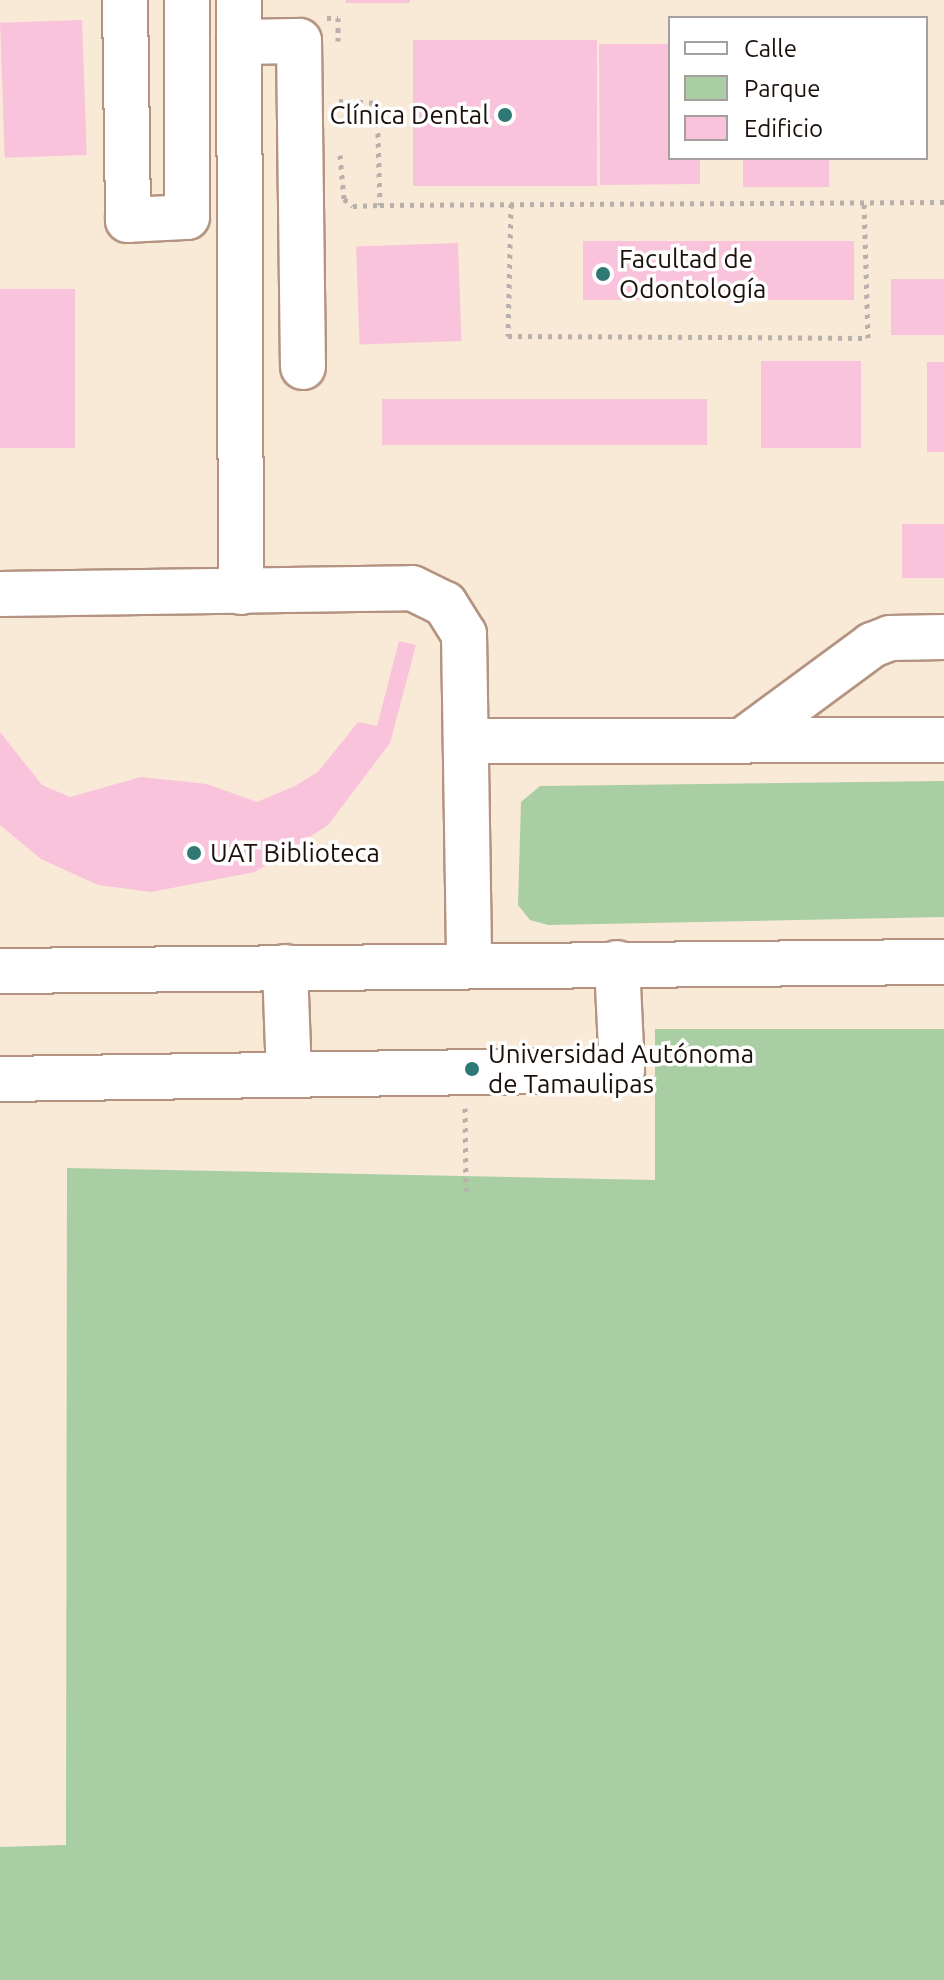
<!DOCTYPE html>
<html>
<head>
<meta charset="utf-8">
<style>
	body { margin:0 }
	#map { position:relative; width:944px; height:1980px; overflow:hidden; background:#fbf4f0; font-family:Ubuntu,sans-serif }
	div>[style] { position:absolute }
	.education>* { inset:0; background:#f9e9d7 }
	.green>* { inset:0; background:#aacea3 }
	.building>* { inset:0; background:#f9c4db; transform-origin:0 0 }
	.path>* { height:5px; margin-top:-2.5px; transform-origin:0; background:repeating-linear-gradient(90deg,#b8b0ab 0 4px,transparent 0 10px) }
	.roads { filter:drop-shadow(2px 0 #b49381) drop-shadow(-2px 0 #b49381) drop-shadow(0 2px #b49381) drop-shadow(0 -2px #b49381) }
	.minor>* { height:44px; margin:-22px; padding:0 22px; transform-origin:22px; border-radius:22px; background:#fff }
	.dots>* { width:22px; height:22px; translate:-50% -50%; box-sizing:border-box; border:4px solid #fff; border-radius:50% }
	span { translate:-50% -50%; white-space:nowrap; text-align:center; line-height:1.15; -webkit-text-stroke:7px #fff; paint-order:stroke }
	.poi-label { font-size:26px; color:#1d110b }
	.right { translate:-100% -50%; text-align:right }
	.left { translate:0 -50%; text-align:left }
	.legend { position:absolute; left:668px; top:16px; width:260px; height:144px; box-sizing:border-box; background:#fff; border:2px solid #a5a09d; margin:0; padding:10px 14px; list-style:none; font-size:24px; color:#1d110b }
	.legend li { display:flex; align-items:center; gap:16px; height:40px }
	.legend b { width:40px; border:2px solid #a5a09d }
</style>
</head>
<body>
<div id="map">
	<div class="education">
		<div style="clip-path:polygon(evenodd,0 0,944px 0,944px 1980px,0 1980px,0 0,670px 18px,926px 18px,926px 158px,670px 158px,670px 18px)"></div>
	</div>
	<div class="green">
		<div style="clip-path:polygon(944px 781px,944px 917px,548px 925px,530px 920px,518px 905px,521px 802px,540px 786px)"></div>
		<div style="clip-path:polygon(655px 1029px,944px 1029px,944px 1980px,0 1980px,0 1847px,66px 1845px,67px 1168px,655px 1180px)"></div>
	</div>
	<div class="building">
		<div style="left:346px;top:0;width:64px;height:3px"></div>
		<div style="left:82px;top:20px;width:135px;height:82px;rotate:88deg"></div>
		<div style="left:597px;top:40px;width:146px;height:184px;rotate:90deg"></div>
		<div style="clip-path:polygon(599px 44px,670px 44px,670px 158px,700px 158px,700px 184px,600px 185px)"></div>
		<div style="left:743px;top:158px;width:86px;height:29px"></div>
		<div style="left:583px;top:241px;width:271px;height:59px"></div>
		<div style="left:458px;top:243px;width:98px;height:102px;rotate:88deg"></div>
		<div style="left:891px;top:279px;width:53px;height:56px"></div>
		<div style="left:0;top:289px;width:75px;height:159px"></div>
		<div style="left:761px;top:361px;width:100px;height:87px"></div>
		<div style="left:927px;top:362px;width:17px;height:90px"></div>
		<div style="left:382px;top:399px;width:325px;height:46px"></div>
		<div style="left:944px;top:524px;width:54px;height:42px;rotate:90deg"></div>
		<div style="clip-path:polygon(399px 641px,416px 645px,390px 743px,328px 825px,255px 872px,151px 892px,98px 885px,41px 859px,0 825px,0 732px,42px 785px,70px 797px,141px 777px,207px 784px,257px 802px,295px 786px,318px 772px,358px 722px,377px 726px)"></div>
	</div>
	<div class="path">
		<div style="left:327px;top:18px;width:11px"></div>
		<div style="left:338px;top:18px;width:23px;rotate:90deg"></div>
		<div style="left:339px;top:101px;width:38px;rotate:3deg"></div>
		<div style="left:377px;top:103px;width:102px;rotate:88.3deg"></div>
		<div style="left:380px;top:205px;width:564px;rotate:-0.3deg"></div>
		<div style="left:340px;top:155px;width:44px;rotate:84.8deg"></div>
		<div style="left:344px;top:199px;width:11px;rotate:38deg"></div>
		<div style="left:353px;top:206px;width:27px;rotate:-2deg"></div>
		<div style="left:511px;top:204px;width:132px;rotate:91.3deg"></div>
		<div style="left:508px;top:336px;width:360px;rotate:0.3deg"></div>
		<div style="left:868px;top:338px;width:137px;rotate:-91.7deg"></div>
		<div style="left:465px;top:1108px;width:83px;rotate:89.3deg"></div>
	</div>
	<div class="roads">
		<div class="minor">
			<div style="left:125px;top:0;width:220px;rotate:89.2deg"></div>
			<div style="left:128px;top:220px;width:59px;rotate:-2.9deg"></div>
			<div style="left:187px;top:217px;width:217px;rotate:-90deg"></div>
			<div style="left:239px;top:0;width:592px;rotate:89.81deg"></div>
			<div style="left:239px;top:42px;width:60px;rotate:-1deg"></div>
			<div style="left:299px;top:41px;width:326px;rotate:89.3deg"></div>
			<div style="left:0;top:594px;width:412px;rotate:-0.8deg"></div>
			<div style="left:412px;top:588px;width:37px;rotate:26deg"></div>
			<div style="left:445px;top:604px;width:36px;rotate:58deg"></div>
			<div style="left:464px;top:634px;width:331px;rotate:89.1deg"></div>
			<div style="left:466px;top:741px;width:478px;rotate:-0.1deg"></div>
			<div style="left:742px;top:741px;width:162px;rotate:-36.4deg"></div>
			<div style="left:872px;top:645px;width:19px;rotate:-21deg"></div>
			<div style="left:890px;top:638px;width:54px;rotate:-1.1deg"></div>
			<div style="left:285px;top:967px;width:107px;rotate:87.9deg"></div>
			<div style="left:0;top:971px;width:944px;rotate:-0.55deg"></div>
			<div style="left:0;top:1079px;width:622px;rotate:-0.83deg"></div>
			<div style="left:622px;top:1070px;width:107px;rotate:-92.7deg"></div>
		</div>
	</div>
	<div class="dots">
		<div style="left:505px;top:115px;background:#307874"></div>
		<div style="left:603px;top:274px;background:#307874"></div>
		<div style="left:194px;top:853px;background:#307874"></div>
		<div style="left:472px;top:1069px;background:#307874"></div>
	</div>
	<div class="poi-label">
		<span class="right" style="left:489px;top:115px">Clínica Dental</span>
		<span class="left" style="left:619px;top:274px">Facultad de<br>Odontología</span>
		<span class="left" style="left:210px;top:853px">UAT Biblioteca</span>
		<span class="left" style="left:488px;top:1069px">Universidad Autónoma<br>de Tamaulipas</span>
	</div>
	<ul class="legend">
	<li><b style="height:10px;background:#fff"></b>Calle</li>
	<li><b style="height:22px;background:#aacea3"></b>Parque</li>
	<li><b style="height:22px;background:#f9c4db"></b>Edificio</li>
	</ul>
</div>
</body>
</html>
